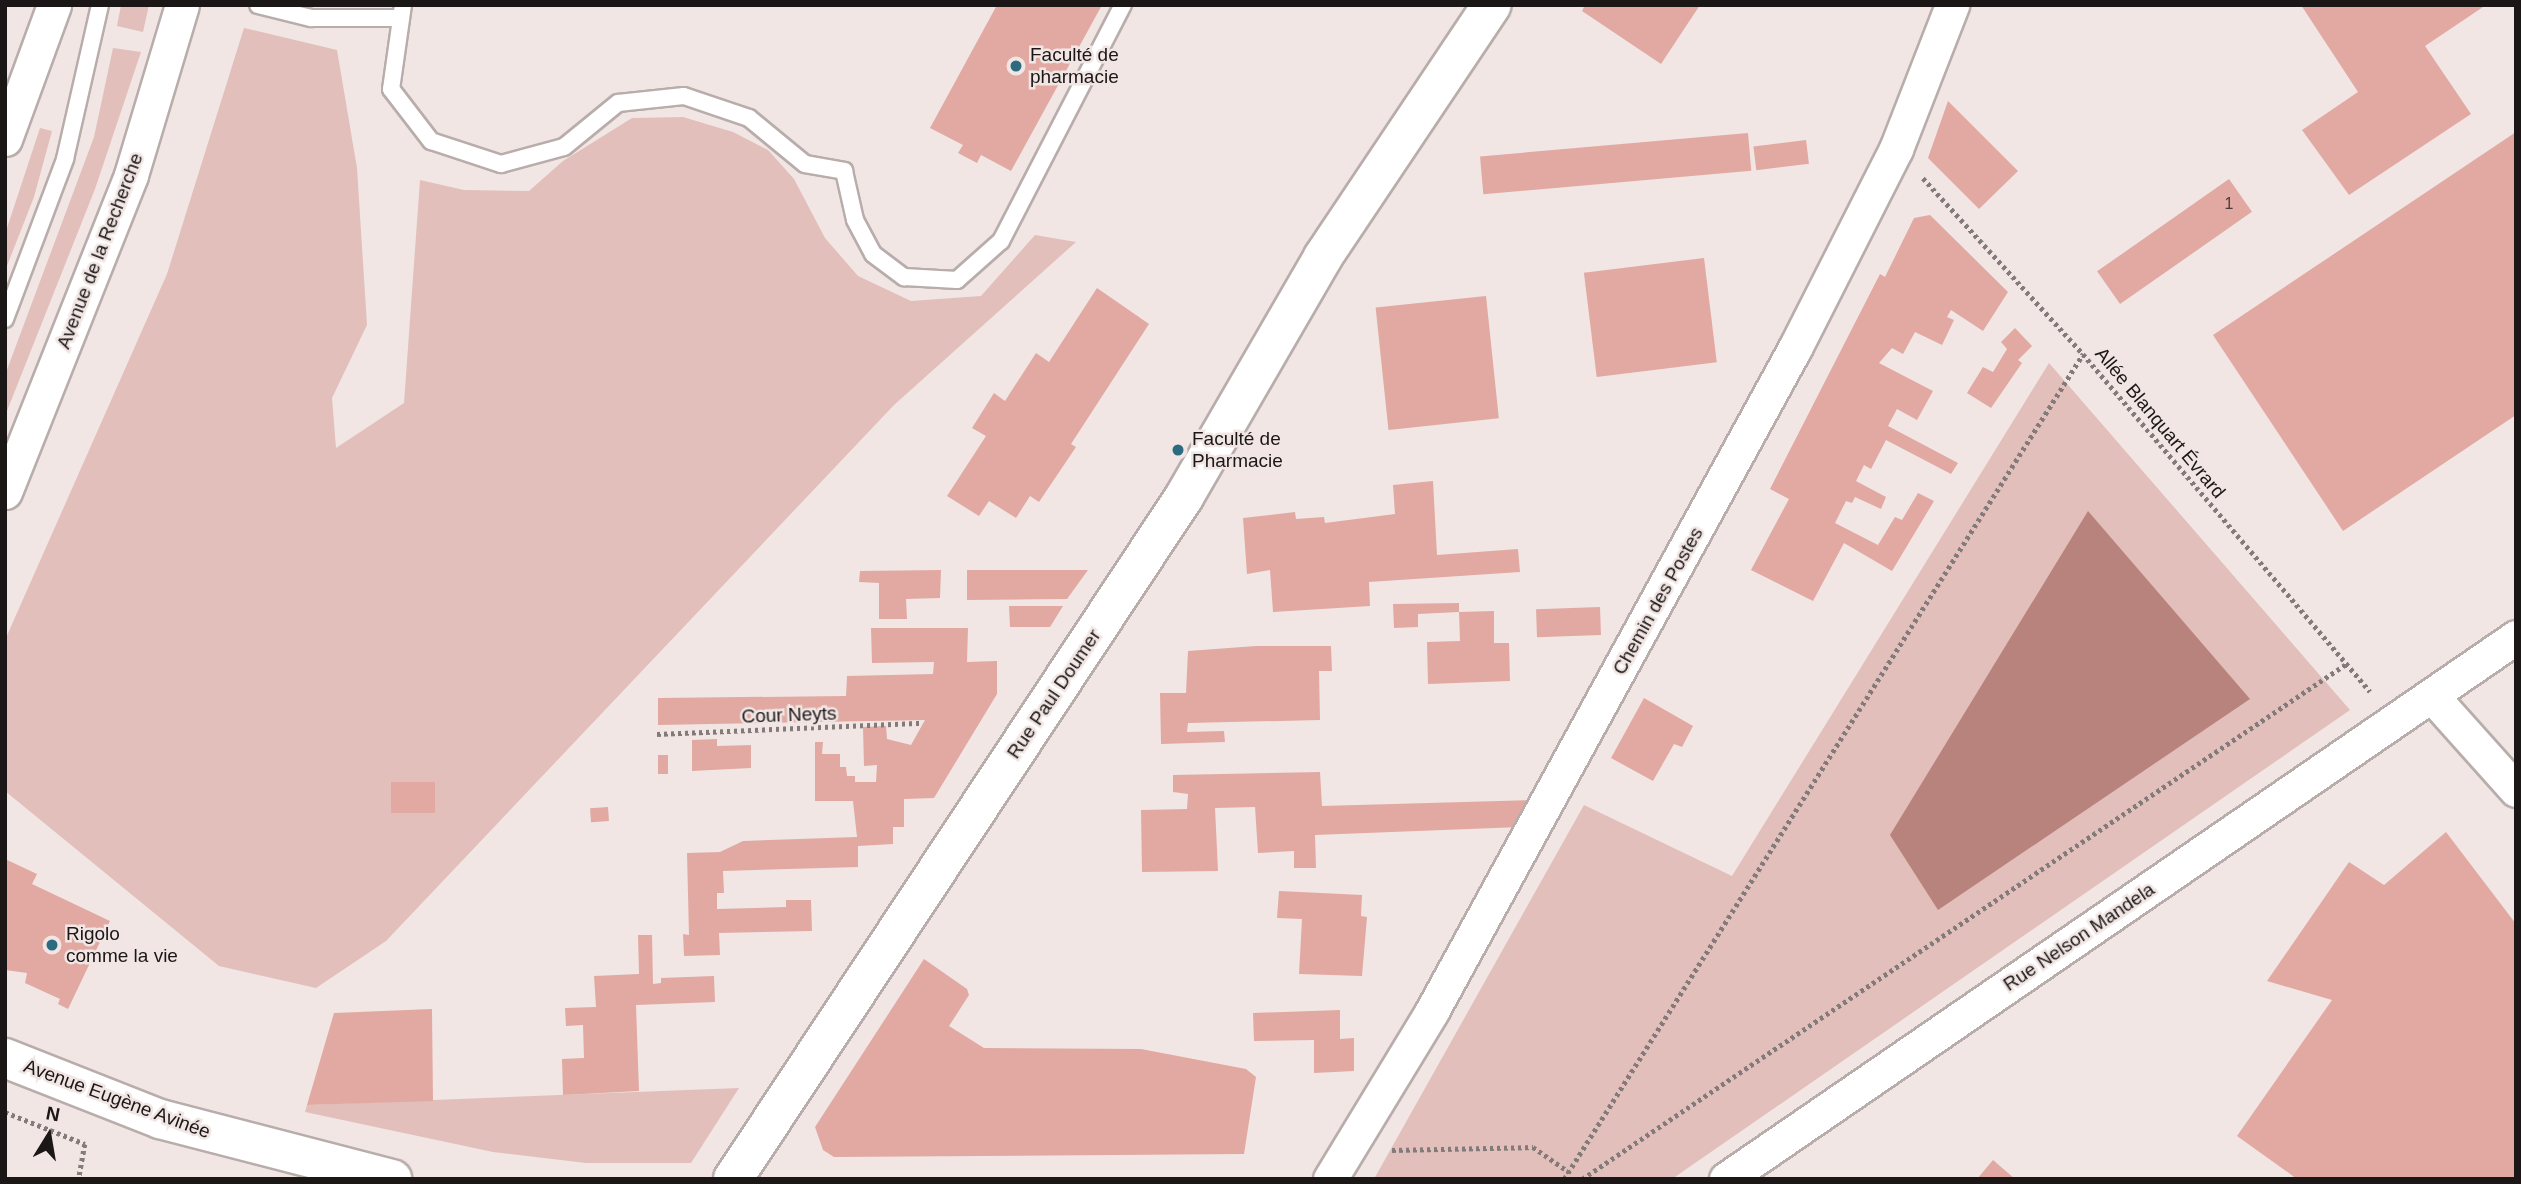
<!DOCTYPE html>
<html>
<head>
<meta charset="utf-8">
<style>
	body { margin:0 }
	#map { position:relative; width:2521px; height:1184px; overflow:hidden; background:#f1e6e4; font-family:Arial,sans-serif }
	div>[style] { position:absolute }
	.green>* { inset:0; background:#e2bfba }
	.water>* { inset:0; background:#b8837c }
	.building>* { inset:0; background:#e1a9a2; transform-origin:0 0 }
	.path>* { height:4.5px; margin-top:-2.25px; transform-origin:0; background:repeating-linear-gradient(90deg,#837b7a 0 3.5px,transparent 0 7px) }
	.roads { filter:drop-shadow(2px 0 #b8adab) drop-shadow(-2px 0 #b8adab) drop-shadow(0 2px #b8adab) drop-shadow(0 -2px #b8adab) }
	.service>* { height:16px; margin:-8px; padding:0 8px; transform-origin:8px; border-radius:8px; background:#fff }
	.minor>* { height:33px; margin:-16.5px; padding:0 16.5px; transform-origin:16.5px; border-radius:16.5px; background:#fff }
	.tertiary>* { height:38px; margin:-19px; padding:0 19px; transform-origin:19px; border-radius:19px; background:#fff }
	.secondary>* { height:38px; margin:-19px; padding:0 19px; transform-origin:19px; border-radius:19px; background:#fff }
	.dots>* { width:19px; height:19px; translate:-50% -50%; box-sizing:border-box; border:4px solid #f1e6e4; border-radius:50% }
	span { translate:-50% -50%; white-space:nowrap; text-align:center; line-height:1.15; -webkit-text-stroke:5px #f1e6e4; paint-order:stroke }
	.number-label { font-size:16px; color:#4c3c3a }
	.number-label span { -webkit-text-stroke-width:0 }
	.poi-label { font-size:19px; color:#1b1717 }
	.left { translate:0 -50%; text-align:left }
	.street-label { font-size:19px; color:#1b1717 }
	.frame { position:absolute; inset:0; border:7px solid #1b1717; pointer-events:none }
	.north { position:absolute; left:14px; top:1100px; width:70px; height:70px; -webkit-text-stroke:5px #f1e6e4; paint-order:stroke; rotate:11deg; font-size:19px; font-weight:700; line-height:28px; text-align:center; color:#1b1717 }
	.north::after { content:''; display:block; margin:auto; width:24px; height:32px; background:#1b1717; clip-path:polygon(50% 0,100% 100%,50% 72%,0 100%) }
</style>
</head>
<body>
<div id="map">
	<div class="green">
		<div style="clip-path:polygon(121px 5px,149px 5px,143px 32px,117px 26px)"></div>
		<div style="clip-path:polygon(244px 28px,337px 50px,357px 168px,367px 325px,332px 398px,336px 448px,404px 403px,420px 180px,464px 190px,529px 191px,563px 161px,632px 118px,683px 117px,733px 132px,768px 150px,794px 179px,825px 238px,858px 276px,911px 301px,981px 296px,1035px 235px,1076px 242px,894px 405px,386px 941px,316px 988px,219px 966px,5px 791px,5px 640px,167px 274px)"></div>
		<div style="clip-path:polygon(113px 48px,141px 52px,95px 189px,5px 416px,5px 375px,94px 137px)"></div>
		<div style="clip-path:polygon(40px 128px,52px 131px,34px 197px,5px 271px,5px 234px)"></div>
		<div style="clip-path:polygon(2049px 363px,2350px 710px,1672px 1179px,1374px 1179px,1584px 805px,1732px 876px)"></div>
		<div style="clip-path:polygon(739px 1088px,691px 1163px,586px 1163px,493px 1152px,305px 1112px,307px 1105px)"></div>
	</div>
	<div class="water">
		<div style="clip-path:polygon(2088px 511px,2250px 699px,1938px 910px,1890px 835px)"></div>
	</div>
	<div class="building">
		<div style="clip-path:polygon(997px 5px,1102px 5px,1011px 171px,981px 155px,977px 163px,958px 153px,963px 145px,930px 128px)"></div>
		<div style="clip-path:polygon(1585px 5px,1700px 5px,1661px 64px,1582px 11px)"></div>
		<div style="clip-path:polygon(2301px 5px,2486px 5px,2425px 46px,2471px 114px,2349px 195px,2302px 130px,2358px 92px)"></div>
		<div style="clip-path:polygon(1948px 101px,2018px 171px,1979px 209px,1928px 158px)"></div>
		<div style="clip-path:polygon(2516px 132px,2516px 415px,2343px 531px,2213px 335px)"></div>
		<div style="left:1748px;top:133px;width:38px;height:269px;rotate:85deg"></div>
		<div style="left:1806px;top:140px;width:24px;height:53px;rotate:83deg"></div>
		<div style="left:2229px;top:179px;width:40px;height:161px;rotate:55deg"></div>
		<div style="clip-path:polygon(1930px 215px,2008px 292px,1983px 331px,1951px 310px,1947px 317px,1954px 320px,1942px 345px,1915px 332px,1903px 354px,1892px 348px,1879px 363px,1933px 391px,1917px 420px,1897px 409px,1888px 426px,1958px 463px,1951px 474px,1886px 440px,1871px 469px,1864px 465px,1856px 481px,1886px 497px,1881px 509px,1855px 497px,1852px 503px,1846px 501px,1835px 523px,1878px 545px,1895px 517px,1902px 520px,1918px 493px,1934px 501px,1892px 571px,1844px 543px,1813px 601px,1751px 570px,1789px 499px,1770px 489px,1880px 274px,1885px 277px,1914px 218px)"></div>
		<div style="left:1704px;top:258px;width:105px;height:121px;rotate:83deg"></div>
		<div style="clip-path:polygon(1097px 288px,1149px 324px,1071px 444px,1076px 447px,1039px 502px,1030px 496px,1016px 518px,989px 501px,979px 516px,947px 496px,986px 436px,972px 428px,994px 393px,1005px 401px,1036px 353px,1049px 362px)"></div>
		<div style="left:1486px;top:296px;width:123px;height:111px;rotate:84deg"></div>
		<div style="clip-path:polygon(2015px 328px,2032px 346px,2018px 360px,2022px 363px,1991px 408px,1967px 393px,1983px 367px,1993px 372px,2007px 349px,2001px 342px)"></div>
		<div style="clip-path:polygon(1433px 481px,1437px 555px,1518px 549px,1520px 572px,1369px 582px,1370px 606px,1273px 612px,1270px 570px,1247px 574px,1243px 518px,1295px 512px,1296px 519px,1324px 517px,1325px 523px,1395px 514px,1393px 485px)"></div>
		<div style="clip-path:polygon(941px 570px,940px 598px,906px 599px,907px 619px,879px 619px,879px 583px,859px 582px,860px 571px)"></div>
		<div style="clip-path:polygon(967px 570px,1088px 570px,1067px 599px,967px 600px)"></div>
		<div style="clip-path:polygon(1459px 603px,1459px 612px,1418px 614px,1418px 627px,1394px 628px,1393px 604px)"></div>
		<div style="clip-path:polygon(1009px 606px,1063px 606px,1050px 627px,1010px 627px)"></div>
		<div style="left:1600px;top:607px;width:28px;height:64px;rotate:88deg"></div>
		<div style="clip-path:polygon(1494px 611px,1494px 643px,1509px 643px,1510px 681px,1428px 684px,1427px 642px,1460px 641px,1459px 612px)"></div>
		<div style="clip-path:polygon(871px 628px,968px 628px,967px 662px,997px 661px,997px 694px,934px 798px,904px 799px,904px 827px,893px 827px,893px 844px,858px 846px,858px 867px,723px 871px,724px 893px,717px 893px,717px 909px,786px 907px,786px 900px,811px 900px,812px 931px,719px 933px,720px 955px,684px 956px,683px 934px,689px 935px,687px 853px,720px 852px,743px 841px,857px 837px,853px 801px,815px 801px,815px 742px,823px 742px,822px 754px,840px 754px,840px 767px,846px 767px,847px 776px,855px 776px,855px 782px,876px 782px,877px 765px,864px 766px,863px 727px,886px 726px,887px 739px,911px 745px,925px 720px,658px 725px,658px 698px,846px 696px,847px 676px,933px 674px,934px 662px,872px 663px)"></div>
		<div style="clip-path:polygon(1256px 646px,1331px 646px,1332px 671px,1319px 671px,1320px 720px,1188px 723px,1187px 732px,1224px 731px,1225px 742px,1161px 744px,1160px 693px,1186px 693px,1188px 651px)"></div>
		<div style="clip-path:polygon(1644px 698px,1693px 726px,1682px 747px,1674px 744px,1653px 781px,1611px 758px)"></div>
		<div style="clip-path:polygon(717px 739px,717px 746px,751px 745px,751px 768px,692px 771px,692px 740px)"></div>
		<div style="left:658px;top:755px;width:10px;height:19px"></div>
		<div style="clip-path:polygon(1320px 772px,1322px 806px,1535px 800px,1520px 827px,1315px 835px,1316px 868px,1294px 868px,1294px 851px,1258px 853px,1255px 807px,1215px 808px,1218px 871px,1142px 872px,1141px 810px,1187px 809px,1188px 794px,1173px 792px,1173px 775px)"></div>
		<div style="left:435px;top:782px;width:31px;height:44px;rotate:90deg"></div>
		<div style="left:608px;top:807px;width:14px;height:18px;rotate:86deg"></div>
		<div style="clip-path:polygon(2446px 832px,2516px 924px,2516px 1179px,2297px 1179px,2237px 1136px,2332px 1000px,2267px 981px,2349px 862px,2384px 885px)"></div>
		<div style="clip-path:polygon(5px 859px,37px 874px,32px 884px,110px 921px,68px 1009px,58px 1004px,60px 999px,25px 983px,27px 973px,5px 970px)"></div>
		<div style="clip-path:polygon(1279px 891px,1362px 895px,1361px 916px,1367px 917px,1362px 976px,1299px 974px,1302px 919px,1277px 918px)"></div>
		<div style="clip-path:polygon(638px 935px,652px 935px,653px 984px,661px 983px,661px 978px,714px 976px,715px 1002px,636px 1005px,639px 1091px,563px 1095px,562px 1059px,584px 1058px,583px 1025px,566px 1026px,565px 1008px,596px 1007px,594px 976px,639px 974px)"></div>
		<div style="clip-path:polygon(924px 959px,967px 989px,969px 995px,949px 1026px,984px 1048px,1141px 1049px,1246px 1069px,1256px 1077px,1244px 1154px,834px 1157px,823px 1150px,815px 1127px)"></div>
		<div style="clip-path:polygon(432px 1009px,433px 1101px,307px 1105px,334px 1013px)"></div>
		<div style="clip-path:polygon(1340px 1010px,1340px 1039px,1354px 1038px,1354px 1071px,1314px 1073px,1314px 1040px,1254px 1041px,1253px 1013px)"></div>
		<div style="clip-path:polygon(1993px 1160px,2015px 1179px,1977px 1179px)"></div>
	</div>
	<div class="path">
		<div style="left:1923px;top:178px;width:238px;rotate:47.7deg"></div>
		<div style="left:2083px;top:354px;width:443px;rotate:49.6deg"></div>
		<div style="left:657px;top:734px;width:266px;rotate:-2.4deg"></div>
		<div style="left:5px;top:1112px;width:86px;rotate:21.8deg"></div>
		<div style="left:85px;top:1144px;width:36px;rotate:100deg"></div>
		<div style="left:1392px;top:1150px;width:141px;rotate:-1.2deg"></div>
		<div style="left:1533px;top:1147px;width:44px;rotate:34.8deg"></div>
		<div style="left:1564px;top:1179px;width:975px;rotate:-57.83deg"></div>
		<div style="left:1582px;top:1179px;width:921px;rotate:-33.98deg"></div>
	</div>
	<div class="roads">
		<div class="service">
			<div style="left:258px;top:5px;width:55px;rotate:13.8deg"></div>
			<div style="left:311px;top:18px;width:90px"></div>
			<div style="left:403px;top:5px;width:85px;rotate:98.1deg"></div>
			<div style="left:391px;top:89px;width:66px;rotate:52.4deg"></div>
			<div style="left:431px;top:141px;width:74px;rotate:18.2deg"></div>
			<div style="left:501px;top:164px;width:65px;rotate:-15.1deg"></div>
			<div style="left:564px;top:147px;width:70px;rotate:-39.2deg"></div>
			<div style="left:618px;top:103px;width:66px;rotate:-6.1deg"></div>
			<div style="left:684px;top:96px;width:69px;rotate:18.7deg"></div>
			<div style="left:749px;top:118px;width:72px;rotate:39.4deg"></div>
			<div style="left:805px;top:164px;width:40px;rotate:10deg"></div>
			<div style="left:844px;top:171px;width:50px;rotate:77.3deg"></div>
			<div style="left:855px;top:220px;width:38px;rotate:62deg"></div>
			<div style="left:873px;top:254px;width:39px;rotate:37deg"></div>
			<div style="left:904px;top:277px;width:53px;rotate:3.2deg"></div>
			<div style="left:957px;top:280px;width:59px;rotate:-41.6deg"></div>
			<div style="left:1001px;top:241px;width:266px;rotate:-62.7deg"></div>
			<div style="left:5px;top:319px;width:171px;rotate:-69.4deg"></div>
			<div style="left:65px;top:159px;width:158px;rotate:-77.2deg"></div>
		</div>
		<div class="minor">
			<div style="left:5px;top:139px;width:143px;rotate:-69.9deg"></div>
			<div style="left:5px;top:492px;width:341px;rotate:-68.3deg"></div>
			<div style="left:131px;top:175px;width:177px;rotate:-73.3deg"></div>
			<div style="left:2432px;top:696px;width:126px;rotate:48.2deg"></div>
			<div style="left:1330px;top:1179px;width:197px;rotate:-58.7deg"></div>
			<div style="left:1432px;top:1011px;width:756px;rotate:-61.3deg"></div>
			<div style="left:1795px;top:348px;width:223px;rotate:-63.1deg"></div>
			<div style="left:1896px;top:149px;width:155px;rotate:-68.7deg"></div>
			<div style="left:1726px;top:1179px;width:958px;rotate:-34.45deg"></div>
		</div>
		<div class="tertiary">
			<div style="left:5px;top:1058px;width:167px;rotate:21.5deg"></div>
			<div style="left:160px;top:1119px;width:240px;rotate:14.5deg"></div>
		</div>
		<div class="secondary">
			<div style="left:733px;top:1179px;width:818px;rotate:-56.52deg"></div>
			<div style="left:1184px;top:497px;width:277px;rotate:-59.9deg"></div>
			<div style="left:1323px;top:257px;width:303px;rotate:-56.2deg"></div>
		</div>
	</div>
	<div class="dots">
		<div style="left:1016px;top:66px;background:#2d6b81"></div>
		<div style="left:1178px;top:450px;background:#2d6b81"></div>
		<div style="left:52px;top:945px;background:#2d6b81"></div>
	</div>
	<div class="number-label">
		<span style="left:2229px;top:204px">1</span>
	</div>
	<div class="poi-label">
		<span class="left" style="left:1030px;top:66px">Faculté de<br>pharmacie</span>
		<span class="left" style="left:1192px;top:450px">Faculté de<br>Pharmacie</span>
		<span class="left" style="left:66px;top:945px">Rigolo<br>comme la vie</span>
	</div>
	<div class="street-label">
		<span style="left:100px;top:251px;rotate:-69deg">Avenue de la Recherche</span>
		<span style="left:2160px;top:423px;rotate:50deg">Allée Blanquart Évrard</span>
		<span style="left:1658px;top:601px;rotate:-61deg">Chemin des Postes</span>
		<span style="left:1054px;top:694px;rotate:-56deg">Rue Paul Doumer</span>
		<span style="left:789px;top:715px;rotate:-2deg">Cour Neyts</span>
		<span style="left:2079px;top:937px;rotate:-34deg">Rue Nelson Mandela</span>
		<span style="left:117px;top:1099px;rotate:20deg">Avenue Eugène Avinée</span>
	</div>
	<div class="frame"></div>
	<div class="north">N</div>
</div>
</body>
</html>
